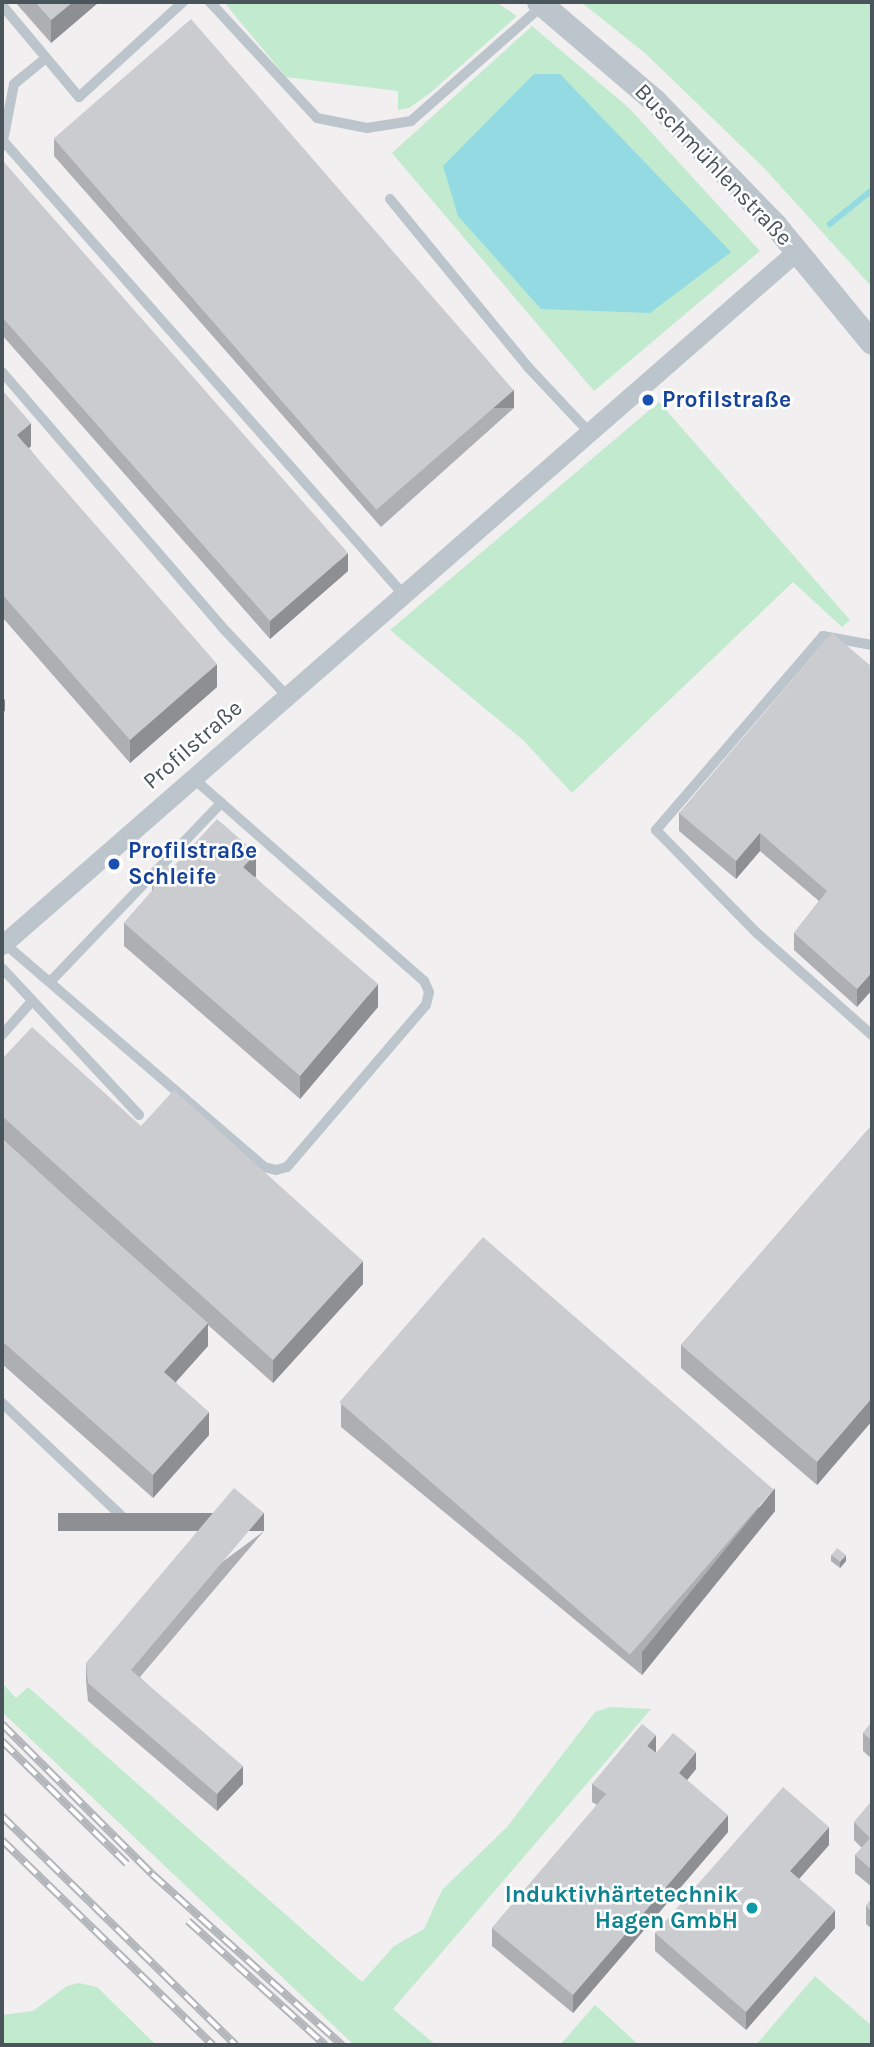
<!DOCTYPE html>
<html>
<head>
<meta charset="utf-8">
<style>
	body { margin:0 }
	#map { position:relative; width:874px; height:2047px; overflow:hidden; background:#f1eff0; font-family:Karla,sans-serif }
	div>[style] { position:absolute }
	.green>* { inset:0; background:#c2eace }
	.water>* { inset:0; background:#94dae3 }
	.stream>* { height:6px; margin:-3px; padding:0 3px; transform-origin:3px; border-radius:3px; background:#94dae3 }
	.service>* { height:10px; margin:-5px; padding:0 5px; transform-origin:5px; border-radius:5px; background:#bcc5cb }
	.minor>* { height:19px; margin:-9.5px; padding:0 9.5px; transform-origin:9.5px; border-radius:9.5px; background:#bcc5cb }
	.tertiary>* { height:24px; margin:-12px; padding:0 12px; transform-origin:12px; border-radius:12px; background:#bcc5cb }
	.rail>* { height:8px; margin-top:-4px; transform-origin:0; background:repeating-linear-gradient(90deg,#fff 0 16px,#b2b5b9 0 32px); box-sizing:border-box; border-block:2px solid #b2b5b9 }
	.wall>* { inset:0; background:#aeafb3 }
	.shaded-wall>* { inset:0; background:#8d8f92; transform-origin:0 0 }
	.building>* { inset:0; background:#caccd0; transform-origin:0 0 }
	.dots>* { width:19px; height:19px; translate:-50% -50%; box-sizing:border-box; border:4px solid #fff; border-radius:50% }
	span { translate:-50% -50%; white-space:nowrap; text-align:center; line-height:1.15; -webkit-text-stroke:5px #fff; paint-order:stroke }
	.street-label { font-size:23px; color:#49545b }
	.transit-label { font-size:23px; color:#164399; font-weight:700 }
	.left { translate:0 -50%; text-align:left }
	.culture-label { font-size:23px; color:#0d838f; font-weight:700 }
	.right { translate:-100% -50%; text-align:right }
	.frame { position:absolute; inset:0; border:4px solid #49545b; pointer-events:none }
</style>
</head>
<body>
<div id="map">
	<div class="green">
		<div style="clip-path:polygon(224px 2px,496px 2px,517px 16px,430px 93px,409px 108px,398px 110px,398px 91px,286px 77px)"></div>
		<div style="clip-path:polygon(581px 2px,872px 2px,872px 287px,765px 169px,646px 54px)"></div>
		<div style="clip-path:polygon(532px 26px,629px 108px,760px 251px,594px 391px,392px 153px)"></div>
		<div style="clip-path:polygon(659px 402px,850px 620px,842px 627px,793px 582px,572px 793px,523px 740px,390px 630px)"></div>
		<div style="clip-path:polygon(2px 1683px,16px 1698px,28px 1687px,362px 1982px,394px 1946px,424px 1929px,442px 1890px,507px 1827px,595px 1712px,610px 1707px,651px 1709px,393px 2009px,436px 2045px,354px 2045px,2px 1712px)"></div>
		<div style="clip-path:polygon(815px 1976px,872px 2026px,872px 2045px,756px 2045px)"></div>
		<div style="clip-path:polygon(79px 1983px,97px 1987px,156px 2045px,2px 2045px,2px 2015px,33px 2011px,67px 1986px)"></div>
		<div style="clip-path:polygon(595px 2005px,639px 2045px,560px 2045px)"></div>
	</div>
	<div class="water">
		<div style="clip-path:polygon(534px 74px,560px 74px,731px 252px,650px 313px,541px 309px,458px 216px,443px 166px)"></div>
	</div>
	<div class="stream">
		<div style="left:830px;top:224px;width:54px;rotate:-39deg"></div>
	</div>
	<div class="service">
		<div style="left:210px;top:2px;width:158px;rotate:47.3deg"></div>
		<div style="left:317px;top:118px;width:51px;rotate:11.3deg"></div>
		<div style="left:367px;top:128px;width:45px;rotate:-9deg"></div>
		<div style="left:411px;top:121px;width:176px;rotate:-41.3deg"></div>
		<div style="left:2px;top:5px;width:120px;rotate:50.1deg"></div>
		<div style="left:79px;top:97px;width:141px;rotate:-42.4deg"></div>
		<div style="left:5px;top:143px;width:602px;rotate:48.57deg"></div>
		<div style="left:2px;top:146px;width:63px;rotate:-79deg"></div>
		<div style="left:14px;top:84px;width:41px;rotate:-39.1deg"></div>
		<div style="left:390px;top:199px;width:216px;rotate:50.6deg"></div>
		<div style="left:527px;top:366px;width:91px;rotate:46.8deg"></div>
		<div style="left:2px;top:372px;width:335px;rotate:49.2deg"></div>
		<div style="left:221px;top:626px;width:96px;rotate:46.7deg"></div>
		<div style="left:872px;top:645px;width:50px;rotate:-169.6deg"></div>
		<div style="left:823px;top:636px;width:256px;rotate:130.7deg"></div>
		<div style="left:656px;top:830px;width:144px;rotate:45.6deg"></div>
		<div style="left:757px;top:933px;width:154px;rotate:41.6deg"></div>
		<div style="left:4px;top:943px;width:343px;rotate:40.7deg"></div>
		<div style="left:264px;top:1167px;width:12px;rotate:14deg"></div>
		<div style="left:276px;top:1170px;width:11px;rotate:-15deg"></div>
		<div style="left:287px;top:1167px;width:213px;rotate:-49.4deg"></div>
		<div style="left:426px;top:1005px;width:13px;rotate:-77deg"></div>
		<div style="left:429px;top:992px;width:12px;rotate:-114deg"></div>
		<div style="left:424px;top:981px;width:308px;rotate:-138.7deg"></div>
		<div style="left:2px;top:968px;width:201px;rotate:47deg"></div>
		<div style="left:50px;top:982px;width:248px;rotate:-46.3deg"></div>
		<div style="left:2px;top:1035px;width:45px;rotate:-48.6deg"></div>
		<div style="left:2px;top:1403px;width:179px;rotate:43.4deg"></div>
	</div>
	<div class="minor">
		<div style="left:2px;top:945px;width:1055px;rotate:-41.12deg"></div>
	</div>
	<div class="tertiary">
		<div style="left:539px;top:2px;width:153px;rotate:40.5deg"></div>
		<div style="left:655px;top:101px;width:174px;rotate:45.9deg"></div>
		<div style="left:776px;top:226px;width:151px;rotate:50.6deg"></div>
	</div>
	<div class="rail">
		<div style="left:2px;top:1724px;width:212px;rotate:45deg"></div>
		<div style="left:152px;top:1874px;width:256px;rotate:42deg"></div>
		<div style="left:2px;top:1741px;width:175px;rotate:44.5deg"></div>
		<div style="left:2px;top:1816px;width:327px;rotate:44.4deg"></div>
		<div style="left:2px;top:1840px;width:294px;rotate:44.2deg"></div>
		<div style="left:188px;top:1921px;width:185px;rotate:42.1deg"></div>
	</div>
	<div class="wall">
		<div style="clip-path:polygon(15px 2px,99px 2px,51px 43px)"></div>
		<div style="clip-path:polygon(54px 139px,514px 408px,381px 527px,54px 156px)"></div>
		<div style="clip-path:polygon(2px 160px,348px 571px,270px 639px,2px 335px)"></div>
		<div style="clip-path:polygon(2px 390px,31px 446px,29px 448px,217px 687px,130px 763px,2px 617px)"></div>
		<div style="clip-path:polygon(872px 667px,857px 1007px,794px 950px,794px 933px,819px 901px,760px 851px,736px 879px,679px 831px,679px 813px)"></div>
		<div style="clip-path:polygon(256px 876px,255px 877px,378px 1007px,300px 1099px,124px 946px,124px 923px,152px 891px,152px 879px)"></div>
		<div style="clip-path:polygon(2px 1059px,141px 1126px,363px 1284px,273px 1383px,208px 1325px,208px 1346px,176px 1382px,209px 1435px,153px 1498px,2px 1364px,2px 1140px,72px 1202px,2px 1139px)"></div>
		<div style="clip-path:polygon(872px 1125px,872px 1421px,817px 1485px,681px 1368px,681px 1345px)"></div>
		<div style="clip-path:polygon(341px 1404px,775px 1511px,642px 1675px,341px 1427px)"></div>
		<div style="clip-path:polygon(264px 1531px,140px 1677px,243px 1784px,217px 1811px,88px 1701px,86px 1681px,86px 1663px)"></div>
		<div style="clip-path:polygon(831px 1555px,846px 1561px,840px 1568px,831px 1561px)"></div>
		<div style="clip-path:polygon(872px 1722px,872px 1759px,863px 1751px,863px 1733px)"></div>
		<div style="clip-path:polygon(656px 1753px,696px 1769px,687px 1780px,728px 1832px,573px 2013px,492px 1946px,492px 1928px,597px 1805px,592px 1802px,592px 1784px)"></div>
		<div style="clip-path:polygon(872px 1801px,872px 1887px,855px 1873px,855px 1855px,862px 1848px,854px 1840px,854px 1822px)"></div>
		<div style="clip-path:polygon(829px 1845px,799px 1879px,835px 1928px,746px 2030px,655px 1951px,655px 1933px)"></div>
		<div style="clip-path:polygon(872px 1898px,872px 1929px,866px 1924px,866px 1906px)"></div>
	</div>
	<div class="shaded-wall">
		<div style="clip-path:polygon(73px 2px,99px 2px,51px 43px,51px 20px)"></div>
		<div style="left:514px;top:390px;width:18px;height:178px;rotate:90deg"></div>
		<div style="clip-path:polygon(31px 423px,31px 446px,17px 458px,17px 435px)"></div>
		<div style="clip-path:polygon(348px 553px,348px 571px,270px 639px,270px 621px)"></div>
		<div style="clip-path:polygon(217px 664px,217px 687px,130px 763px,130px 740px)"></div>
		<div style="clip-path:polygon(5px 699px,5px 711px,2px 713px,2px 701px)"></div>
		<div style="clip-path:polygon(760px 833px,760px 851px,736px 879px,736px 861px)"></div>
		<div style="clip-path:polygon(256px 853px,256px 876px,243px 890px,243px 867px)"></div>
		<div style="clip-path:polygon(872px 972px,872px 990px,857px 1007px,857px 989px)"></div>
		<div style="clip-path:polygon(378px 984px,378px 1007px,300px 1099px,300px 1076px)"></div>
		<div style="clip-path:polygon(363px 1261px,363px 1284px,273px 1383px,273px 1360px)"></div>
		<div style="clip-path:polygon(208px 1323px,208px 1346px,164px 1395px,164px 1372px)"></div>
		<div style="clip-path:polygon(872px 1398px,872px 1421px,817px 1485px,817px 1462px)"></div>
		<div style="clip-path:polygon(209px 1412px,209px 1435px,153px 1498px,153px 1475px)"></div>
		<div style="clip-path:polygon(775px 1488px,775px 1511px,642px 1675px,642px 1652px)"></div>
		<div style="left:264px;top:1513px;width:18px;height:206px;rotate:90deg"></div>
		<div style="clip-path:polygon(846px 1555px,846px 1561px,840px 1568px,840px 1562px)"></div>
		<div style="clip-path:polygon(656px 1735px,656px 1753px,647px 1746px)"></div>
		<div style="clip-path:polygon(696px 1752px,696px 1769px,679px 1790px,679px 1773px)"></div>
		<div style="clip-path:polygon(243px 1766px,243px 1784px,217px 1811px,217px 1794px)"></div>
		<div style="clip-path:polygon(728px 1815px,728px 1832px,573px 2013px,573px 1995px)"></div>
		<div style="clip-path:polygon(829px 1827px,829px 1845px,790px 1889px,790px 1871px)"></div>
		<div style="clip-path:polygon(835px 1910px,835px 1928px,746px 2030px,746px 2012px)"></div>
	</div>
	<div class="building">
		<div style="clip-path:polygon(35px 2px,73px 2px,51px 20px)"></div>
		<div style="left:191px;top:19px;width:492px;height:182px;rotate:49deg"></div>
		<div style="clip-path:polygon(2px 160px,348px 553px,270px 621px,2px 317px)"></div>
		<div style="clip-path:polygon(2px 390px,31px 423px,17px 435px,217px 664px,130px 740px,2px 594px)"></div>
		<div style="clip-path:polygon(832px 633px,872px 667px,872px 972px,857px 989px,794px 933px,827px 891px,760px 833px,736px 861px,679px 813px)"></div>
		<div style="clip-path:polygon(217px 819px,256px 853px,243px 867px,378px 984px,300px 1076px,124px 923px,153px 890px,152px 879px,163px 866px,173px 867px)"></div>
		<div style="clip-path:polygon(32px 1027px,141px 1126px,174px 1090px,363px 1261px,273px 1360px,2px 1116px,2px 1059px)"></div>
		<div style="clip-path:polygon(872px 1125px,872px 1398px,817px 1462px,681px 1345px)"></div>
		<div style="clip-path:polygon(2px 1140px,208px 1323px,164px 1372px,209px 1412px,153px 1475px,2px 1341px)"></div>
		<div style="left:483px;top:1237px;width:385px;height:219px;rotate:41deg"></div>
		<div style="clip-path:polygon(234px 1488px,264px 1513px,131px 1670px,243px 1766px,217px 1794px,88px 1683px,86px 1663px)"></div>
		<div style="left:837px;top:1548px;width:11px;height:9px;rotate:38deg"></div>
		<div style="clip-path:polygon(872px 1722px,872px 1741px,863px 1733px)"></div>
		<div style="clip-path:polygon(642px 1724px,656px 1735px,647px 1746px,656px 1753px,673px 1733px,696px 1752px,679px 1773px,728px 1815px,573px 1995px,492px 1928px,606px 1794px,592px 1784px)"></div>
		<div style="clip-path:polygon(783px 1787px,829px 1827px,790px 1871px,835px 1910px,746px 2012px,655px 1933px)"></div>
		<div style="clip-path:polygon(872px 1801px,872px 1870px,855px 1855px,870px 1838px,854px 1822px)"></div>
		<div style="clip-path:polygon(872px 1898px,872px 1912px,866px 1906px)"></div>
	</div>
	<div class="dots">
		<div style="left:648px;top:400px;background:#1a4fb4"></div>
		<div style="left:114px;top:864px;background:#1a4fb4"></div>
		<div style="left:752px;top:1908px;background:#0f9aa8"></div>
	</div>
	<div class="street-label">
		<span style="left:713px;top:165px;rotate:46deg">Buschmühlenstraße</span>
		<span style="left:193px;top:745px;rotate:-41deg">Profilstraße</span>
	</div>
	<div class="transit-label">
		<span class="left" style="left:662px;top:400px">Profilstraße</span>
		<span class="left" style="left:128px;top:864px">Profilstraße<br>Schleife</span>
	</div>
	<div class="culture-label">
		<span class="right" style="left:738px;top:1908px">Induktivhärtetechnik<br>Hagen GmbH</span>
	</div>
	<div class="frame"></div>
</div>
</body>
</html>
